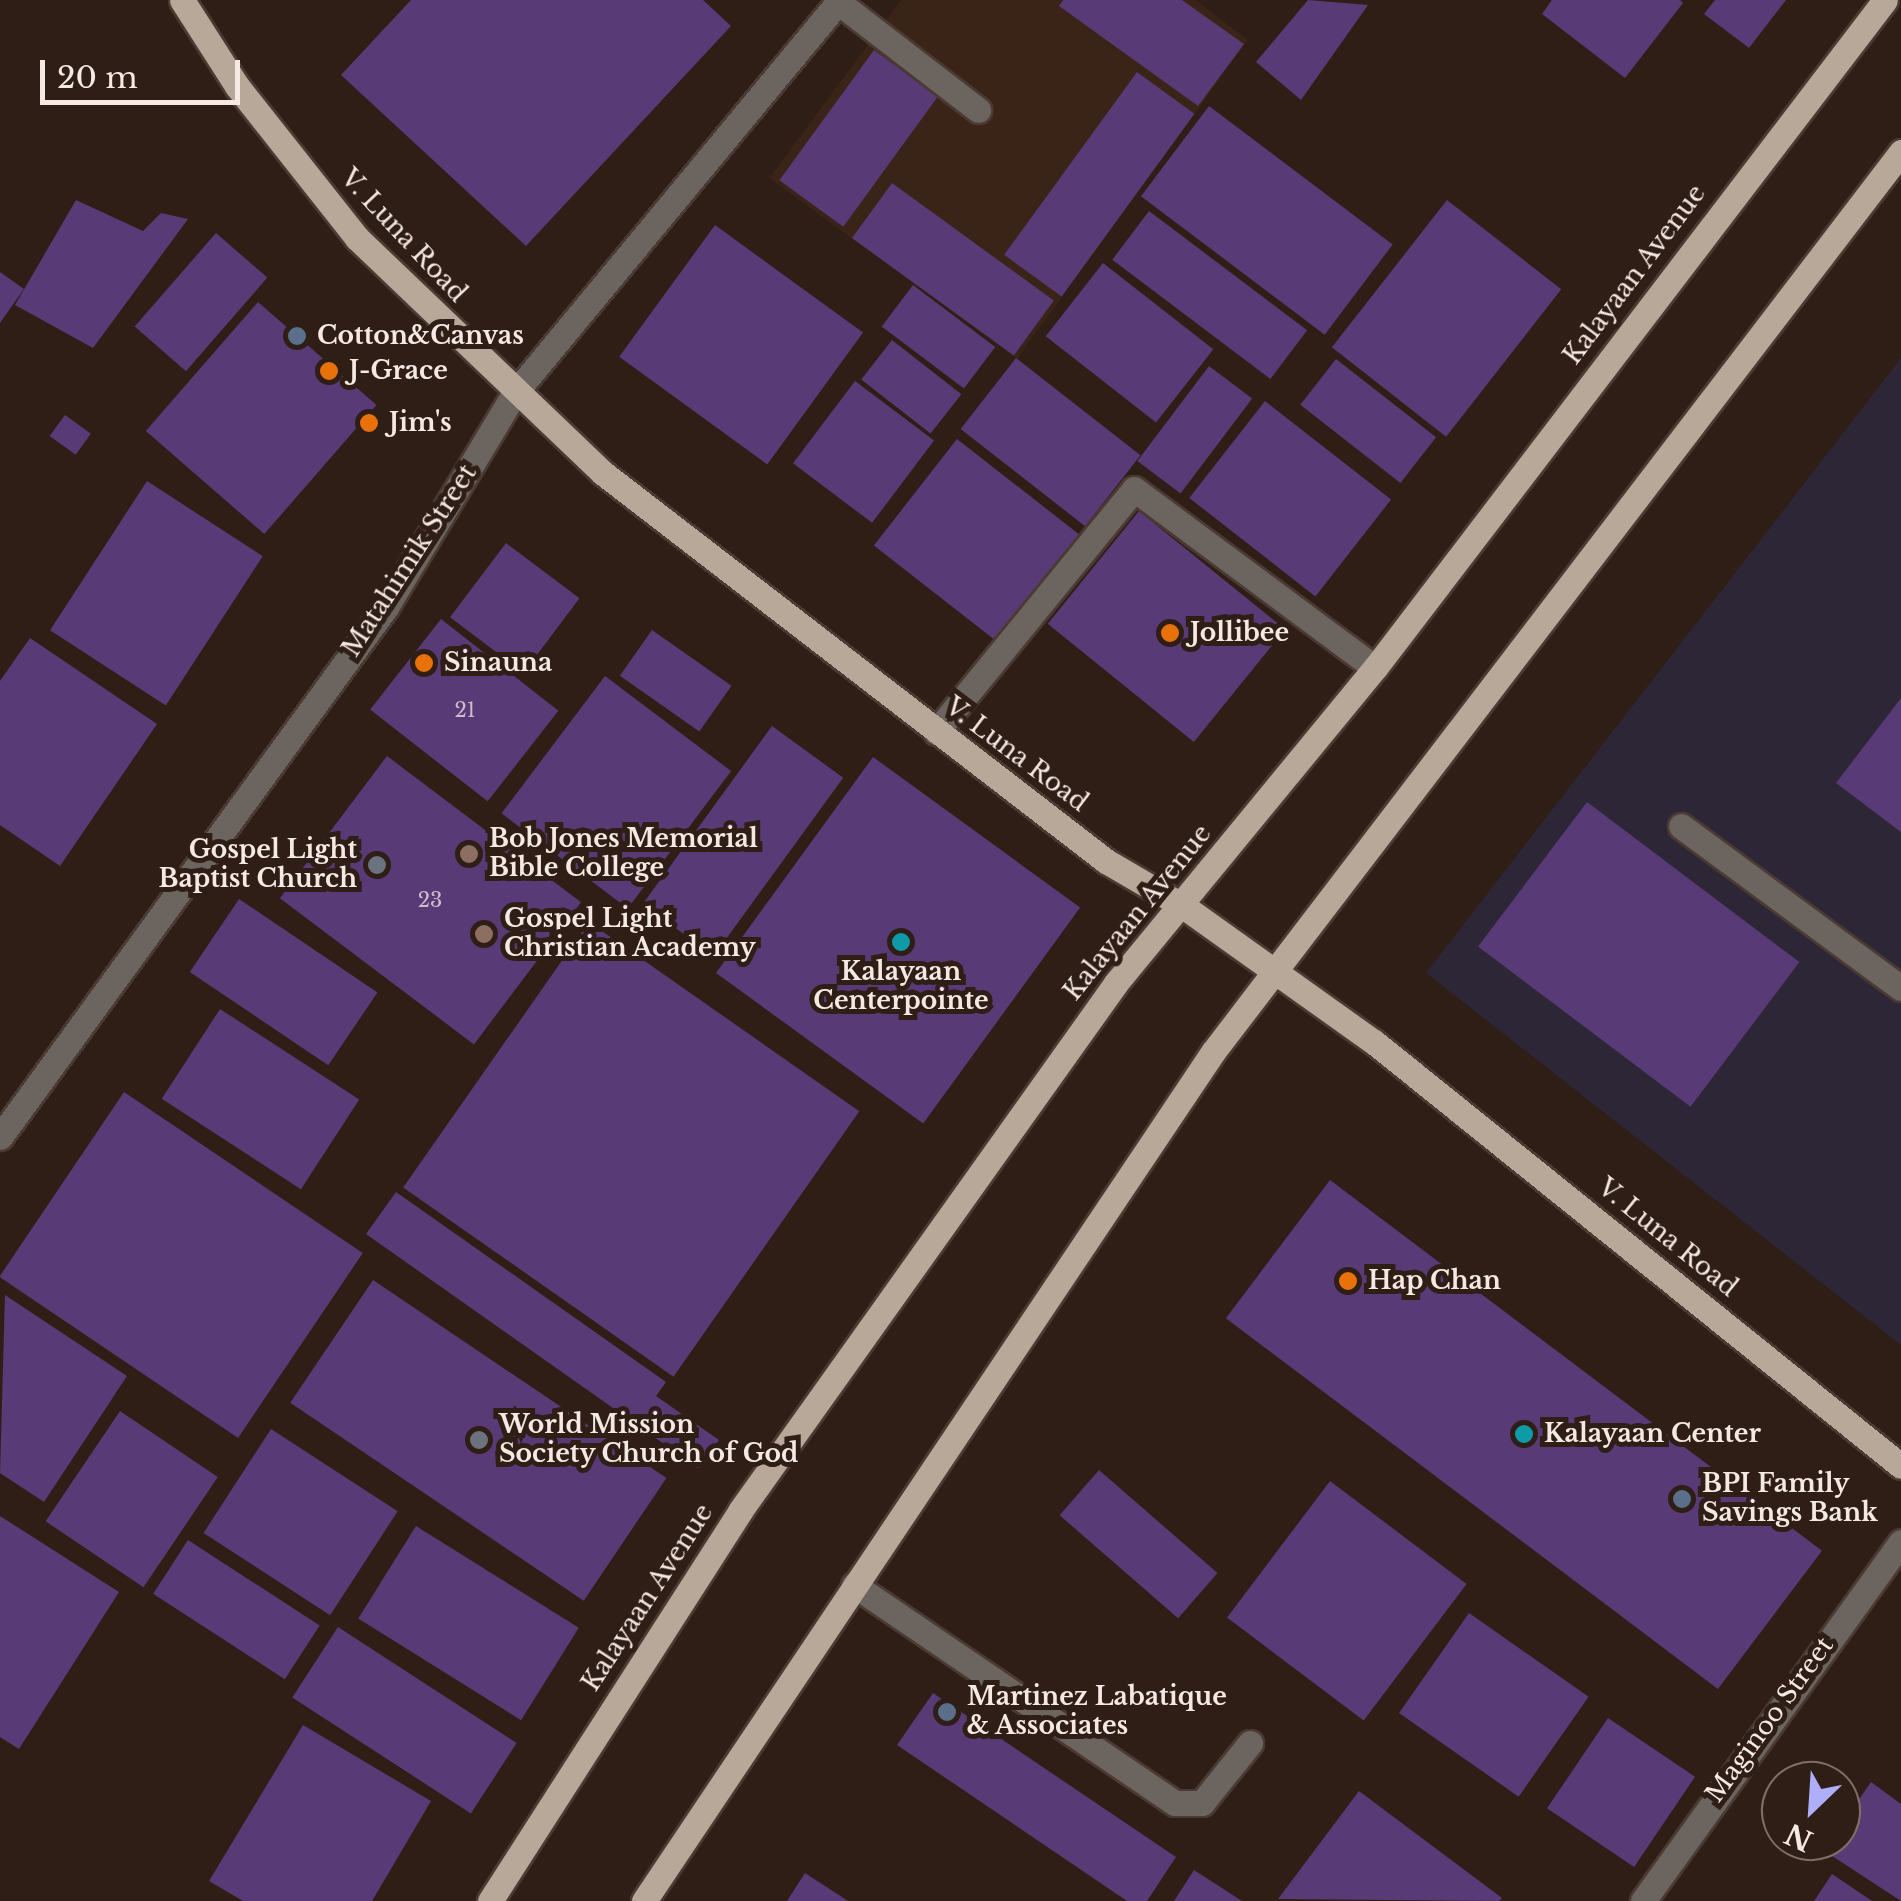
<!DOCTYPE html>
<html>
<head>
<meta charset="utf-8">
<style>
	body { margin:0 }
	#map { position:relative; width:1901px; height:1901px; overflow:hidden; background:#2f1e16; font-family:"Libre Baskerville",serif }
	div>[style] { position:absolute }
	.built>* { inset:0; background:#3a2317 }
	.medical>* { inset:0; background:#2d2636 }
	.building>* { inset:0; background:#583a77; transform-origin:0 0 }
	.roads { filter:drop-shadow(2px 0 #4b3a33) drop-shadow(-2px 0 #4b3a33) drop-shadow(0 2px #4b3a33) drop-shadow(0 -2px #4b3a33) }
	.minor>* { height:25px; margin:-12.5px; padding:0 12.5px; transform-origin:12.5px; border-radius:12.5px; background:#6c655f }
	.major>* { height:25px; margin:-12.5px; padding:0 12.5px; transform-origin:12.5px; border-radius:12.5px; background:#b7a89a }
	.dots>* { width:28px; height:28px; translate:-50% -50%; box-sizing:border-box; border:5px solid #2f1e16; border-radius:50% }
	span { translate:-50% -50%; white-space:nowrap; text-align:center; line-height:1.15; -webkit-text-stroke:10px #2f1e16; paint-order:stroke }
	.number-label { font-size:20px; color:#cebdc8 }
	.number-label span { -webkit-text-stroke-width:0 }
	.street-label { font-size:25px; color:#f5e9e3 }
	.poi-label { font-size:25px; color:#f5e9e3; font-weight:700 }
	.left { translate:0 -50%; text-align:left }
	.right { translate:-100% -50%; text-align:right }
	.north { position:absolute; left:1761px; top:1761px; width:100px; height:100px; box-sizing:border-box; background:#2f1e16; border:2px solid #7e6f68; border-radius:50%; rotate:205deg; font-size:28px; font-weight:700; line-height:40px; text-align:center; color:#f5e9e3 }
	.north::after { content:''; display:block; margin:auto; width:35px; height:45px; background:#aeaefb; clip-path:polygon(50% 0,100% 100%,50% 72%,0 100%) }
	.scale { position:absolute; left:40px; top:60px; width:200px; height:45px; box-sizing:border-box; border:5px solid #f5e9e3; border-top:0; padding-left:12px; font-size:30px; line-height:35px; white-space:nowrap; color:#f5e9e3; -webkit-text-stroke:8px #2f1e16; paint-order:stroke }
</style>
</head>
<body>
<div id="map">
	<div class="built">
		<div style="clip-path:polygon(901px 0,1196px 0,1248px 40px,1017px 359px,769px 178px)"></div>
	</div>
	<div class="medical">
		<div style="clip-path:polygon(1901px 358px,1901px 1345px,1426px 973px)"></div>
	</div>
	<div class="building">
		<div style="clip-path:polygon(411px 0,703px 0,731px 26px,526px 246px,341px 75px)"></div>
		<div style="clip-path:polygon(1063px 0,1182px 0,1244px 44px,1198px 106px,1059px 6px)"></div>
		<div style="clip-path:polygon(1308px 0,1368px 5px,1301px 100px,1256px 62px)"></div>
		<div style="clip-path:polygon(1552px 0,1680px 0,1683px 3px,1625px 78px,1542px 14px)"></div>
		<div style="clip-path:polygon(1715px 0,1786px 0,1749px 48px,1704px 14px)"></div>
		<div style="left:874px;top:50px;width:79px;height:161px;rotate:36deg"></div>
		<div style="left:1137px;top:72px;width:71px;height:226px;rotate:36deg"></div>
		<div style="left:1209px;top:106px;width:230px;height:113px;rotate:37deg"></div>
		<div style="left:892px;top:183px;width:200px;height:68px;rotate:36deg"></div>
		<div style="clip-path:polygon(76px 200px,143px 231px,161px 213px,188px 219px,93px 348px,15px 305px)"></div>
		<div style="left:1447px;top:200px;width:145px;height:187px;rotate:38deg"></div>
		<div style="left:1149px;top:211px;width:198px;height:61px;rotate:37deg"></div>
		<div style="left:715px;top:225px;width:183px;height:163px;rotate:36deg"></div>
		<div style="left:216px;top:233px;width:68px;height:124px;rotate:41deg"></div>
		<div style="left:1103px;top:263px;width:140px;height:93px;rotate:38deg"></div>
		<div style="clip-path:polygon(0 272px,24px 289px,0 323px)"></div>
		<div style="left:913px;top:285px;width:103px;height:52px;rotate:37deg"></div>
		<div style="left:258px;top:302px;width:157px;height:171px;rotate:41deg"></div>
		<div style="left:892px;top:340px;width:88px;height:50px;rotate:38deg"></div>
		<div style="left:1016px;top:358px;width:158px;height:90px;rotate:38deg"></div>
		<div style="left:1336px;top:359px;width:127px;height:58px;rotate:38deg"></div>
		<div style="left:1209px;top:366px;width:54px;height:119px;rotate:37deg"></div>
		<div style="left:855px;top:381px;width:99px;height:103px;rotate:37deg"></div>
		<div style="left:1265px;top:401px;width:160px;height:123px;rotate:38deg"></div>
		<div style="left:65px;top:415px;width:32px;height:26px;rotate:36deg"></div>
		<div style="left:957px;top:439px;width:156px;height:135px;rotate:38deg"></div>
		<div style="left:147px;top:481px;width:138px;height:178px;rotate:33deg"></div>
		<div style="left:1139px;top:511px;width:188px;height:145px;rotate:39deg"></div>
		<div style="left:506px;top:543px;width:92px;height:93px;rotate:37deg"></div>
		<div style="left:441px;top:619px;width:149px;height:115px;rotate:38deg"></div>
		<div style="left:652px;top:630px;width:97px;height:56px;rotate:35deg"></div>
		<div style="clip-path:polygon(30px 638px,157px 724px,60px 866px,0 825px,0 681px)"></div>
		<div style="left:605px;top:676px;width:158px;height:172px;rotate:37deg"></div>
		<div style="clip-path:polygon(1901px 698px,1901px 832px,1836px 783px)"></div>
		<div style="left:772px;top:726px;width:88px;height:220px;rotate:36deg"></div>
		<div style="left:387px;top:756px;width:243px;height:178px;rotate:37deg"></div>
		<div style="left:873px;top:757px;width:256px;height:267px;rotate:36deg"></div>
		<div style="left:1587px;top:802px;width:266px;height:181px;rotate:37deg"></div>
		<div style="left:239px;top:899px;width:167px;height:88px;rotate:34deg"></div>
		<div style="left:589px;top:922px;width:330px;height:324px;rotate:35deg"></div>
		<div style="left:220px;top:1009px;width:166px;height:107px;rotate:33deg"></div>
		<div style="left:124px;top:1092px;width:288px;height:223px;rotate:34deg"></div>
		<div style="left:1330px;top:1180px;width:616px;height:173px;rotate:37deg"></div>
		<div style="clip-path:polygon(396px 1192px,666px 1382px,656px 1396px,719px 1440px,698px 1468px,366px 1234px)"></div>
		<div style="left:373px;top:1280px;width:354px;height:148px;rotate:34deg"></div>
		<div style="clip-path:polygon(5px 1295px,127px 1376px,44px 1502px,0 1473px)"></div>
		<div style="left:120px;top:1411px;width:118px;height:133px;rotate:34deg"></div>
		<div style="left:271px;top:1429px;width:151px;height:124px;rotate:33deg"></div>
		<div style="left:1099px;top:1470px;width:157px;height:60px;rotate:41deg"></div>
		<div style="left:1330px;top:1481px;width:171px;height:171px;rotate:37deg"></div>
		<div style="clip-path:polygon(0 1516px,119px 1592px,19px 1749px,0 1737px)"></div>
		<div style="left:416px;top:1526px;width:192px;height:109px;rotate:32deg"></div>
		<div style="left:188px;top:1540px;width:157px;height:64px;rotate:33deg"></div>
		<div style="left:1469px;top:1613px;width:146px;height:122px;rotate:35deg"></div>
		<div style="left:338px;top:1627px;width:213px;height:84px;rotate:33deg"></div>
		<div style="clip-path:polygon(933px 1693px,1176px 1857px,1147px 1901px,1127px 1901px,897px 1745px)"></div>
		<div style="left:1608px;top:1718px;width:105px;height:109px;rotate:34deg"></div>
		<div style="clip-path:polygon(303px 1725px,431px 1801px,372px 1901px,243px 1901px,209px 1881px)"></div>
		<div style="clip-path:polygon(1871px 1782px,1901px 1804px,1901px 1901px,1823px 1850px,1830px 1841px,1841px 1841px,1841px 1825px)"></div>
		<div style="clip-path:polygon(1359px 1791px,1502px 1898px,1499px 1901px,1278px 1899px)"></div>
		<div style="clip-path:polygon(1194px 1870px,1242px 1901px,1174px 1901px)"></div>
		<div style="clip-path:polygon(805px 1873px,848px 1901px,787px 1901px)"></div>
		<div style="clip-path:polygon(1832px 1874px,1872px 1901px,1814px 1901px)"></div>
	</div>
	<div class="roads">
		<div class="minor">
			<div style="left:838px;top:2px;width:177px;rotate:37.6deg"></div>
			<div style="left:936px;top:732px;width:313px;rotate:-50.8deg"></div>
			<div style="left:1134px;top:489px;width:300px;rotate:36.6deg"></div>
			<div style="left:1681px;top:826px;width:273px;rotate:36.4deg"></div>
			<div style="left:0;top:1137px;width:656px;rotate:-53.93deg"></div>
			<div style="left:386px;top:607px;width:249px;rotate:-59deg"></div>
			<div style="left:514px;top:394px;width:511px;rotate:-50.4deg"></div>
			<div style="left:854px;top:1585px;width:388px;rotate:34.2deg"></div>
			<div style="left:1175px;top:1803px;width:27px"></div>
			<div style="left:1202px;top:1803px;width:77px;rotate:-51.3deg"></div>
			<div style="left:1643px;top:1901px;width:442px;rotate:-54.3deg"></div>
		</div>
		<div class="major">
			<div style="left:182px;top:0;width:102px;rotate:57.4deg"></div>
			<div style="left:237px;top:86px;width:194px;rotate:51.7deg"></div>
			<div style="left:357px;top:238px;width:340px;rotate:43.7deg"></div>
			<div style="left:603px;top:473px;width:635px;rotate:37.65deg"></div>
			<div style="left:1106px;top:861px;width:89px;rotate:30.3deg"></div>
			<div style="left:1183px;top:906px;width:234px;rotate:35.5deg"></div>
			<div style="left:1374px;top:1042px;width:676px;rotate:38.82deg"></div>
			<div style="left:490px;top:1901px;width:463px;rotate:-57.3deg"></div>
			<div style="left:740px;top:1511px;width:648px;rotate:-54.54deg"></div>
			<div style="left:1116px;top:983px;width:408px;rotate:-50.6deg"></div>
			<div style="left:1375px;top:668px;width:840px;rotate:-52.64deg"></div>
			<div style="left:644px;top:1901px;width:1022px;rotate:-56.17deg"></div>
			<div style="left:1213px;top:1052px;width:1133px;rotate:-52.6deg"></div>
		</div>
	</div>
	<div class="dots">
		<div style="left:297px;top:336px;background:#5c6f8a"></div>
		<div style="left:329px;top:371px;background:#e8710a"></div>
		<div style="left:369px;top:423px;background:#e8710a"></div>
		<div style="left:1170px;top:633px;background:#e8710a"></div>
		<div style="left:424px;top:663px;background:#e8710a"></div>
		<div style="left:469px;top:854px;background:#8d6e63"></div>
		<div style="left:377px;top:865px;background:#6b7280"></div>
		<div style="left:484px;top:934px;background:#8d6e63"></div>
		<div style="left:901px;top:942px;background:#0f9aa8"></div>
		<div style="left:1348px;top:1281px;background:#e8710a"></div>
		<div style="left:1524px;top:1434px;background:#0f9aa8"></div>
		<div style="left:479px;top:1440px;background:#6b7280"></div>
		<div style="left:1682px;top:1499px;background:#5c6f8a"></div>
		<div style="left:947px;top:1712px;background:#5c6f8a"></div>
	</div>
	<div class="number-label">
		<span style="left:465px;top:710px">21</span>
		<span style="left:430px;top:900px">23</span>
	</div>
	<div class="street-label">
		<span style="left:403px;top:236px;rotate:47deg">V. Luna Road</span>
		<span style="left:1635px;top:275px;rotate:-53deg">Kalayaan Avenue</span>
		<span style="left:410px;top:561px;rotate:-57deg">Matahimik Street</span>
		<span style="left:1016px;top:755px;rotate:37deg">V. Luna Road</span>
		<span style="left:1138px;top:913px;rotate:-51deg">Kalayaan Avenue</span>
		<span style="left:1667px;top:1238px;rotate:39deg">V. Luna Road</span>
		<span style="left:648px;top:1598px;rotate:-57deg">Kalayaan Avenue</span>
		<span style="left:1770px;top:1720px;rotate:-54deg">Maginoo Street</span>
	</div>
	<div class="poi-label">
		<span class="left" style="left:317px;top:336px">Cotton&amp;Canvas</span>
		<span class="left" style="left:349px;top:371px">J-Grace</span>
		<span class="left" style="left:389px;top:423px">Jim's</span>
		<span class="left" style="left:1190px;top:633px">Jollibee</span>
		<span class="left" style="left:444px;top:663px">Sinauna</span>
		<span class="left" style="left:489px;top:854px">Bob Jones Memorial<br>Bible College</span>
		<span class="right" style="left:357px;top:865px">Gospel Light<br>Baptist Church</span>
		<span class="left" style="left:504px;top:934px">Gospel Light<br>Christian Academy</span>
		<span style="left:901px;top:987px">Kalayaan<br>Centerpointe</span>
		<span class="left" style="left:1368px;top:1281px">Hap Chan</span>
		<span class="left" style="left:499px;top:1440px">World Mission<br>Society Church of God</span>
		<span class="left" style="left:1544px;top:1434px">Kalayaan Center</span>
		<span class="left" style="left:1702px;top:1499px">BPI Family<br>Savings Bank</span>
		<span class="left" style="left:967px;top:1712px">Martinez Labatique<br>&amp; Associates</span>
	</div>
	<div class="north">N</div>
	<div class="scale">20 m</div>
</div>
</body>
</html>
